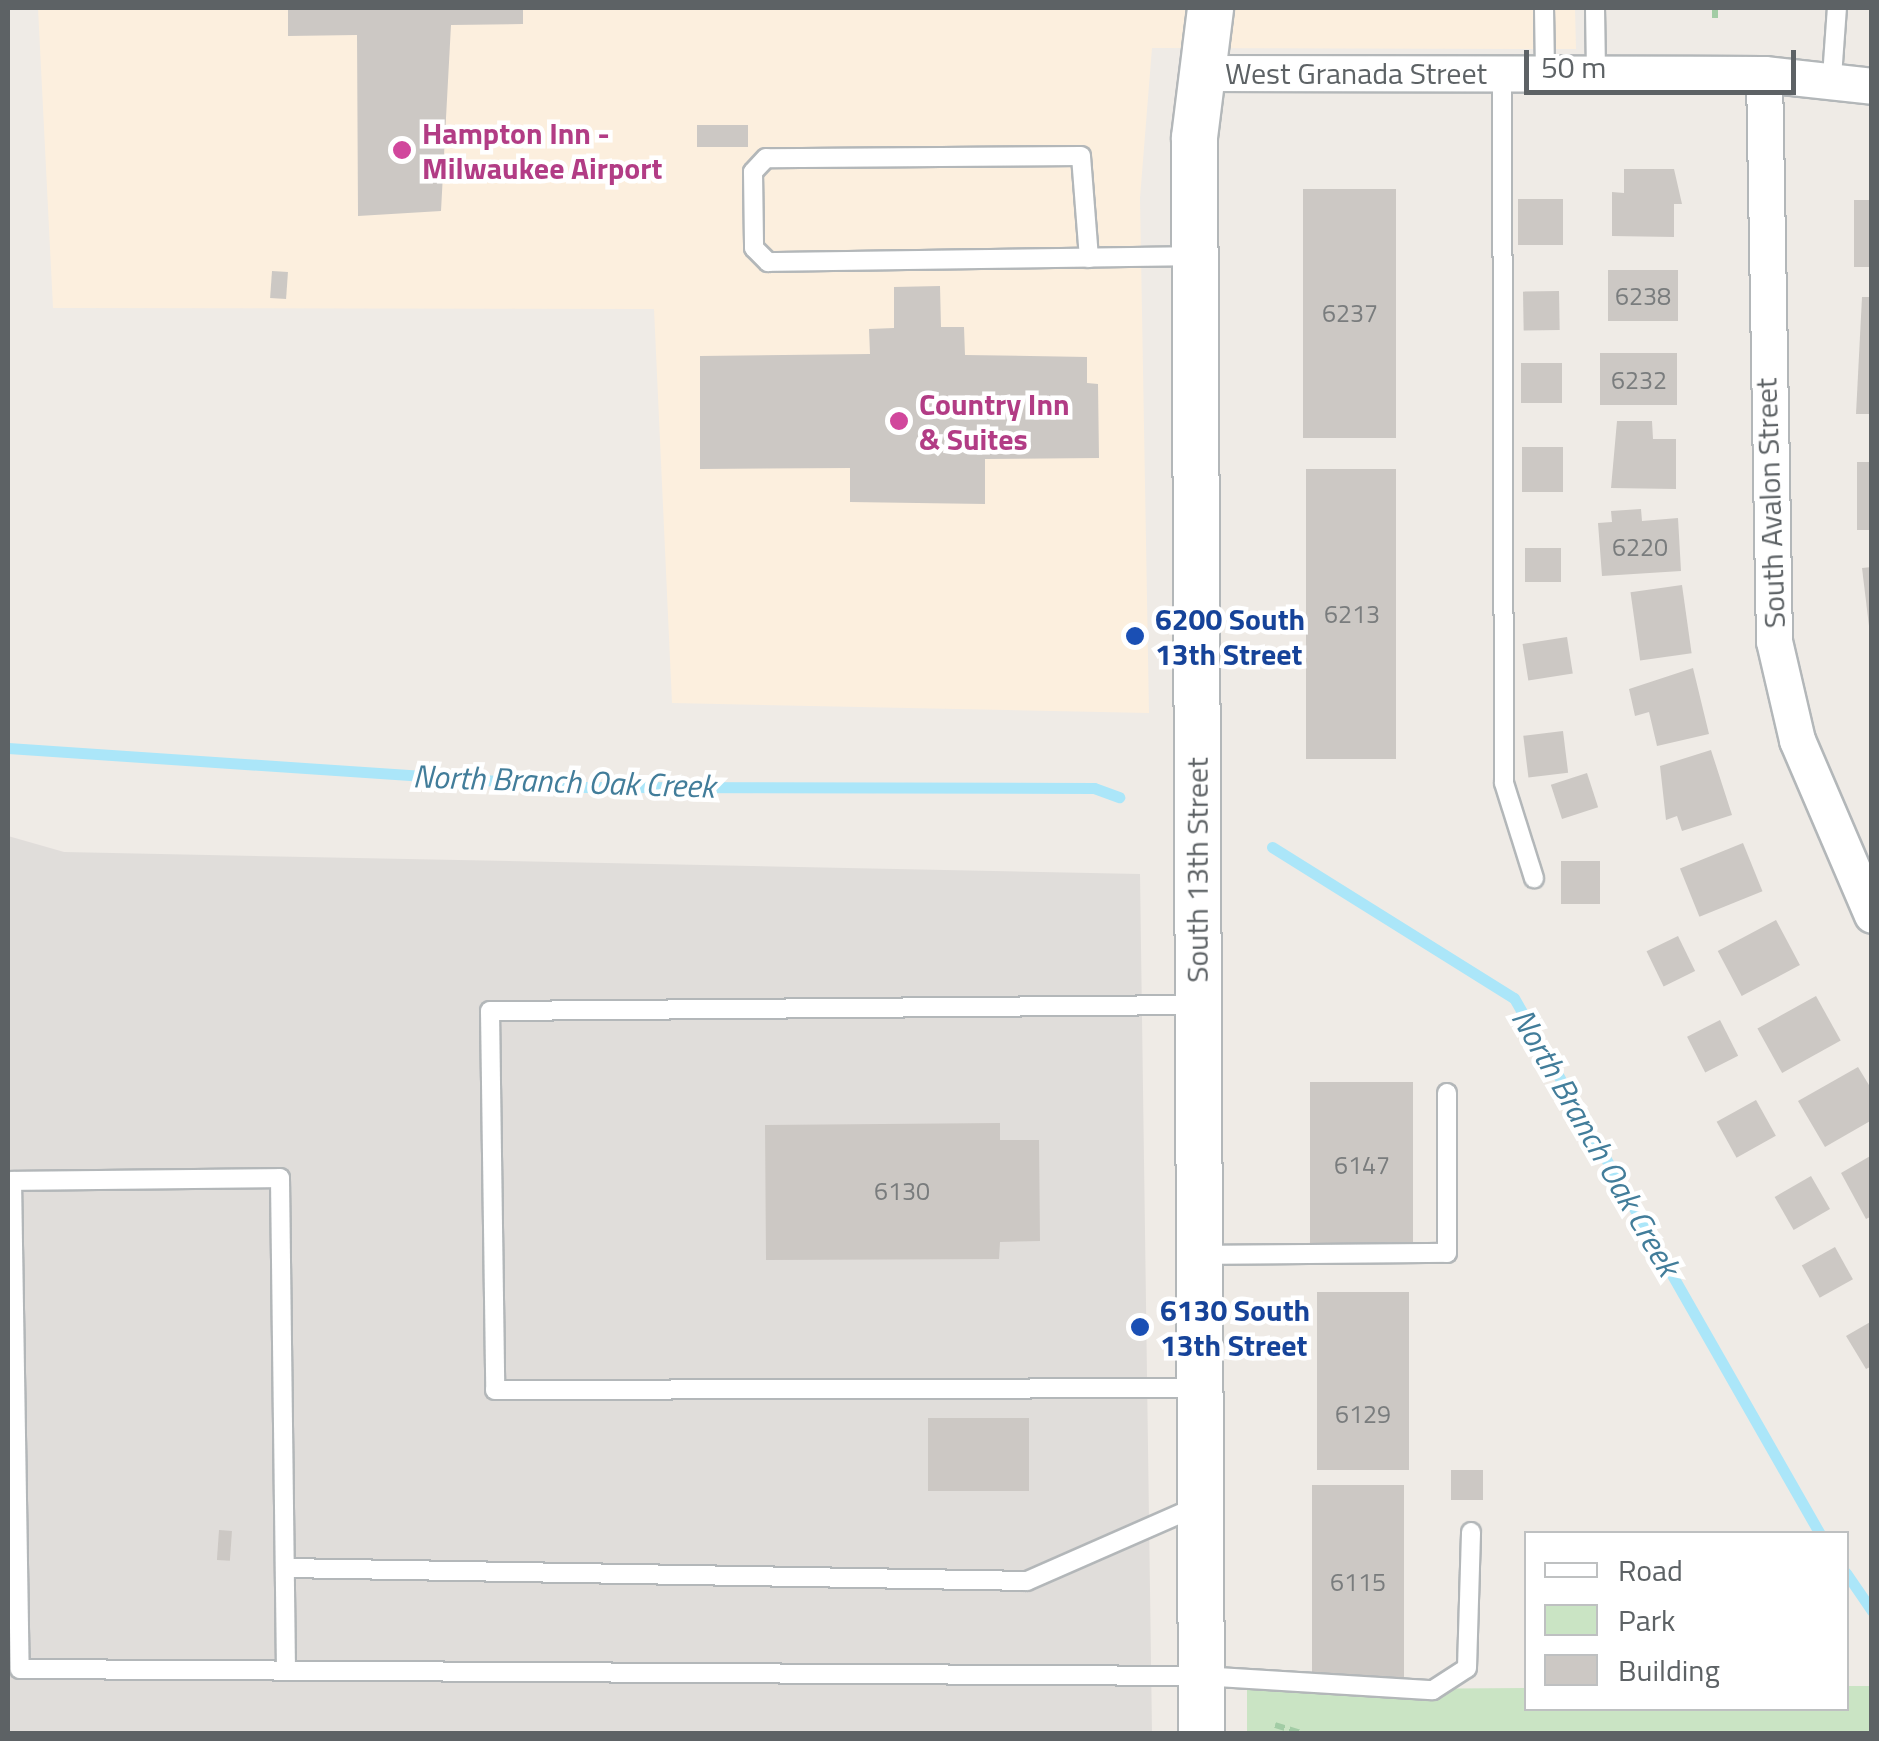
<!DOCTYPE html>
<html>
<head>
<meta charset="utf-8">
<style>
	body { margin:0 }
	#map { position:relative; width:1879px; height:1741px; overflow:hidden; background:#efebe6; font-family:"Titillium Web",sans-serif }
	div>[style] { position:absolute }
	.commercial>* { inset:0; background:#fcefde }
	.industrial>* { inset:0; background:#e0ddda }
	.green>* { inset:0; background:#cae4c4 }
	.stream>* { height:11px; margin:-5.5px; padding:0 5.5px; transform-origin:5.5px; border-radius:5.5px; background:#abe6f9 }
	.building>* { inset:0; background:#ccc8c4; transform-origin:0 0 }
	.path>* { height:6px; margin-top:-3px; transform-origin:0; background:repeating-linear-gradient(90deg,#a2cca5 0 10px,transparent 0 15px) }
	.roads { filter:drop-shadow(2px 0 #b3b7b9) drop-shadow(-2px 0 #b3b7b9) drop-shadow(0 2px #b3b7b9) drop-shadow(0 -2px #b3b7b9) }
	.service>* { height:18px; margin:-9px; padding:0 9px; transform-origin:9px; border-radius:9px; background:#fff }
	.minor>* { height:35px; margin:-17.5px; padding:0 17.5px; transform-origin:17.5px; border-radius:17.5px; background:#fff }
	.tertiary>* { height:45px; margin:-22.5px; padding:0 22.5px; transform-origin:22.5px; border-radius:22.5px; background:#fff }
	.dots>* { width:28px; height:28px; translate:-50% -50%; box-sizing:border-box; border:5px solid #fff; border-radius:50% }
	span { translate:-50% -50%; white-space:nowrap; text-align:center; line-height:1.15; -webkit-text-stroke:9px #fff; paint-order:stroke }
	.number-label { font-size:25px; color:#797c7d }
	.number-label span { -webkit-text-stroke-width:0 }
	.street-label { font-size:30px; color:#5d6265 }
	.hotel-label { font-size:30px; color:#b23c85; font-weight:700 }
	.left { translate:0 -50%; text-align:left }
	.transit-label { font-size:30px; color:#164399; font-weight:700 }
	.water-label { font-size:32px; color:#427d9a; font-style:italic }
	.frame { position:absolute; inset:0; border:10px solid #5d6265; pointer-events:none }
	.legend { position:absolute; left:1524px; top:1531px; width:325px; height:180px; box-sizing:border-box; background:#fff; border:2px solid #bec0c1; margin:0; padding:12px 18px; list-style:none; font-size:30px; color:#5d6265 }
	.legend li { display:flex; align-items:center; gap:20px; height:50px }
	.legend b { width:50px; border:2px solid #bec0c1 }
	.scale { position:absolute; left:1524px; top:50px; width:272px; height:45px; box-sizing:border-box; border:5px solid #5d6265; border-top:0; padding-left:12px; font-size:30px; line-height:35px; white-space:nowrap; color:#5d6265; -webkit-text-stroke:8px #fff; paint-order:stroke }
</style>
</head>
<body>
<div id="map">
	<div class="commercial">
		<div style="clip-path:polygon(38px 8px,1575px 8px,1576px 49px,1152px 48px,1140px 198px,1149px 713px,672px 703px,654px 309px,53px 308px)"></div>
	</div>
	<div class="industrial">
		<div style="clip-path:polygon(8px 836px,64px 852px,1140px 874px,1152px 1733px,8px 1733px)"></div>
	</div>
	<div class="green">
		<div style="clip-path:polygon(1847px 1686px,1871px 1686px,1871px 1733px,1247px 1733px,1247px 1690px,1526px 1688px,1526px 1708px,1846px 1708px)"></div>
	</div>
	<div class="stream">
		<div style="left:8px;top:748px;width:579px;rotate:3.86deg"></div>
		<div style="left:586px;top:787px;width:508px;rotate:0.11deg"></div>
		<div style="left:1094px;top:788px;width:27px;rotate:20deg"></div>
		<div style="left:1272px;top:847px;width:285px;rotate:32deg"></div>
		<div style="left:1514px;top:998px;width:617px;rotate:60.28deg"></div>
		<div style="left:1846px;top:1573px;width:46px;rotate:55.6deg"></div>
	</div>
	<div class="building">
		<div style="clip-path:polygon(288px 8px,523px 8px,523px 24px,451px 25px,441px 211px,358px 216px,357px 35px,288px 36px)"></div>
		<div style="left:697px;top:125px;width:51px;height:22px"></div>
		<div style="clip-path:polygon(1624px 169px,1674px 169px,1682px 204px,1674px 204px,1674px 237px,1612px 236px,1612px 192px,1624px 193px)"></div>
		<div style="left:1303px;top:189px;width:93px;height:249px"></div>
		<div style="left:1518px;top:199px;width:45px;height:46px"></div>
		<div style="left:1872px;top:200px;width:67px;height:18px;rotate:90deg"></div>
		<div style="left:1678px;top:270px;width:51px;height:70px;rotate:90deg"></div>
		<div style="left:272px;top:271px;width:16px;height:27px;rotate:4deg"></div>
		<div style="clip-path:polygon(940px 286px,941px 327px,964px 327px,965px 355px,1087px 357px,1087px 383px,1098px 384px,1099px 458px,985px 459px,985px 504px,850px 502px,850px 468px,700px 469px,700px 356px,870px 354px,869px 329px,894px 328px,894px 287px)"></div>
		<div style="left:1559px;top:291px;width:39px;height:36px;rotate:89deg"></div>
		<div style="clip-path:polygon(1862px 297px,1872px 297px,1872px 414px,1856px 414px)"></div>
		<div style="left:1677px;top:353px;width:52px;height:77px;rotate:90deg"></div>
		<div style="left:1521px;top:363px;width:41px;height:40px"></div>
		<div style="clip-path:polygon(1617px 421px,1652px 421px,1653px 439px,1676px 439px,1676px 489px,1611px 488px)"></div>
		<div style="left:1522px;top:447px;width:41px;height:45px"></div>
		<div style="left:1857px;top:462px;width:15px;height:68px"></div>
		<div style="left:1306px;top:469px;width:90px;height:290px"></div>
		<div style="clip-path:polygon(1641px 509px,1642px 521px,1678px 518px,1681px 571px,1602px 576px,1598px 523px,1612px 522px,1611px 511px)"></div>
		<div style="left:1525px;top:548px;width:36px;height:34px"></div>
		<div style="clip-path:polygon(1872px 567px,1872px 626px,1869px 626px,1862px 568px)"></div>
		<div style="left:1682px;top:585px;width:69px;height:52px;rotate:82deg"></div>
		<div style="left:1567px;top:637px;width:37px;height:45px;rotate:81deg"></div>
		<div style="clip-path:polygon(1693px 668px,1709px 734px,1657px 746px,1649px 712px,1635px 716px,1629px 689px)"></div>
		<div style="left:1563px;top:731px;width:42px;height:40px;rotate:83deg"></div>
		<div style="clip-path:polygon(1711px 750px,1732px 815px,1682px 831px,1677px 816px,1666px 820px,1660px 766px)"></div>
		<div style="left:1587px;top:773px;width:36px;height:38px;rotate:72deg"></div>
		<div style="left:1743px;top:843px;width:52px;height:68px;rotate:68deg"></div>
		<div style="left:1600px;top:861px;width:43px;height:39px;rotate:90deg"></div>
		<div style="left:1776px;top:920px;width:51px;height:66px;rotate:62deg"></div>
		<div style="left:1678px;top:936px;width:39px;height:35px;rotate:64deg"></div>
		<div style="left:1816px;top:996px;width:51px;height:67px;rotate:61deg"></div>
		<div style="left:1720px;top:1020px;width:40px;height:37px;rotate:63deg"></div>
		<div style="clip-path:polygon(1858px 1067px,1872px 1090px,1872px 1120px,1825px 1147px,1798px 1101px)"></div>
		<div style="left:1310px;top:1082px;width:103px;height:166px"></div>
		<div style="left:1756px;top:1100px;width:41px;height:45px;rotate:61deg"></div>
		<div style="clip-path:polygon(1000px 1123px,1000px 1140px,1039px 1140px,1040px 1241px,1000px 1242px,999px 1259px,766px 1260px,765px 1125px)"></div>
		<div style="clip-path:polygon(1872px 1155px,1872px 1216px,1866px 1219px,1841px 1173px)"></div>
		<div style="left:1811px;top:1176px;width:38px;height:42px;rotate:60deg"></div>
		<div style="left:1835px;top:1247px;width:37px;height:38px;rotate:61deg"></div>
		<div style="left:1409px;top:1292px;width:178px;height:92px;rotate:90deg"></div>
		<div style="clip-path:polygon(1872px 1321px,1872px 1366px,1866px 1369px,1846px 1336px)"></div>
		<div style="left:928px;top:1418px;width:101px;height:73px"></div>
		<div style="left:1451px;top:1470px;width:32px;height:30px"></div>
		<div style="left:1312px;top:1485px;width:92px;height:194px"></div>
		<div style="left:219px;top:1530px;width:13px;height:30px;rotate:4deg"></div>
	</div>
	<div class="path">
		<div style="left:1715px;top:8px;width:10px;rotate:90deg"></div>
		<div style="left:1275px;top:1725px;width:31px;rotate:17deg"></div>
	</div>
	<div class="roads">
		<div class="service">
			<div style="left:1544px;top:8px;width:65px;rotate:89.1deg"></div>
			<div style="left:1595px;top:8px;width:64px;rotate:89.1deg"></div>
			<div style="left:1502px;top:73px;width:710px;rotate:89.84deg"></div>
			<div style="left:1504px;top:783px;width:100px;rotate:72.5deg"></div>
			<div style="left:1832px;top:77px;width:69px;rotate:-85.9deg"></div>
			<div style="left:1089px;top:258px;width:102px;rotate:-94.5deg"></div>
			<div style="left:1081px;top:156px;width:315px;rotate:179.6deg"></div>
			<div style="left:766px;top:158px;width:19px;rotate:133deg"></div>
			<div style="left:753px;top:172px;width:76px;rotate:89.2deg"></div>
			<div style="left:754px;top:248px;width:20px;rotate:45deg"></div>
			<div style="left:768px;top:262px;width:426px;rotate:-0.8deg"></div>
			<div style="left:1196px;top:1005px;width:706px;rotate:179.51deg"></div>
			<div style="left:490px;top:1011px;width:379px;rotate:89.2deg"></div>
			<div style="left:495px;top:1390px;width:704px;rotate:-0.16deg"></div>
			<div style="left:1199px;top:1255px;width:248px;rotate:-0.5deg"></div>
			<div style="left:1447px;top:1253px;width:160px;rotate:-90deg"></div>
			<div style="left:285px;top:1568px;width:742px;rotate:1deg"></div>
			<div style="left:1027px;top:1581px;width:187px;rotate:-23.7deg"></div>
			<div style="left:286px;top:1670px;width:492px;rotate:-90.7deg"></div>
			<div style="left:280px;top:1178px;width:268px;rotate:179.4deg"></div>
			<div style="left:12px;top:1181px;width:488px;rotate:89.1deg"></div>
			<div style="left:20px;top:1669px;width:1181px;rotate:0.34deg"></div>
			<div style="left:1201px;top:1676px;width:232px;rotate:3.5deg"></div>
			<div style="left:1433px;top:1690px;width:40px;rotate:-32.9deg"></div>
			<div style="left:1467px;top:1668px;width:136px;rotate:-88.3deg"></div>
		</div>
		<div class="minor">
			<div style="left:1200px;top:73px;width:564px;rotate:0.1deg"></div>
			<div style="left:1764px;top:74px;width:109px;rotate:6.3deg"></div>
			<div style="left:1764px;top:74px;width:567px;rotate:88.99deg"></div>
			<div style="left:1774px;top:641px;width:102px;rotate:76.9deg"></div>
			<div style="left:1797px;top:740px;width:190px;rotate:66.8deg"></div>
		</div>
		<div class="tertiary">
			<div style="left:1201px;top:1734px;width:1597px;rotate:-90.25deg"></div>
			<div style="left:1194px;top:137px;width:130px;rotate:-82.9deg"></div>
		</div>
	</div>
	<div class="dots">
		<div style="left:402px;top:150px;background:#d1479c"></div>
		<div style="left:899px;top:421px;background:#d1479c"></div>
		<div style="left:1135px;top:636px;background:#1a4fb4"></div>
		<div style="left:1140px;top:1327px;background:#1a4fb4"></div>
	</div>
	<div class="number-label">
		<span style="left:1643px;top:296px">6238</span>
		<span style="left:1350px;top:313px">6237</span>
		<span style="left:1639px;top:380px">6232</span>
		<span style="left:1640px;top:547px">6220</span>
		<span style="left:1352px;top:614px">6213</span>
		<span style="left:1362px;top:1165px">6147</span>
		<span style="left:902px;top:1191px">6130</span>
		<span style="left:1363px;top:1414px">6129</span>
		<span style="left:1358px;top:1582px">6115</span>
	</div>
	<div class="street-label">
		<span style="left:1356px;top:73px">West Granada Street</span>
		<span style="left:1770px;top:503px;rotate:-92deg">South Avalon Street</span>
		<span style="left:1197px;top:870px;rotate:-90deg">South 13th Street</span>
	</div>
	<div class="hotel-label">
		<span class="left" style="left:422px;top:150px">Hampton Inn -<br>Milwaukee Airport</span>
		<span class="left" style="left:919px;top:421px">Country Inn<br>&amp; Suites</span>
	</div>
	<div class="transit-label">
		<span class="left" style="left:1155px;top:636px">6200 South<br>13th Street</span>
		<span class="left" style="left:1160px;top:1327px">6130 South<br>13th Street</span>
	</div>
	<div class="water-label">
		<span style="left:564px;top:781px;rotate:2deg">North Branch Oak Creek</span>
		<span style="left:1596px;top:1142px;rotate:60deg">North Branch Oak Creek</span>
	</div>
	<div class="frame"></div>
	<ul class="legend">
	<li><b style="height:12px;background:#fff"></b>Road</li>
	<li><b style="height:28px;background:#cae4c4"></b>Park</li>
	<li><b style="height:28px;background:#ccc8c4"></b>Building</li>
	</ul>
	<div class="scale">50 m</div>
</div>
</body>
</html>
